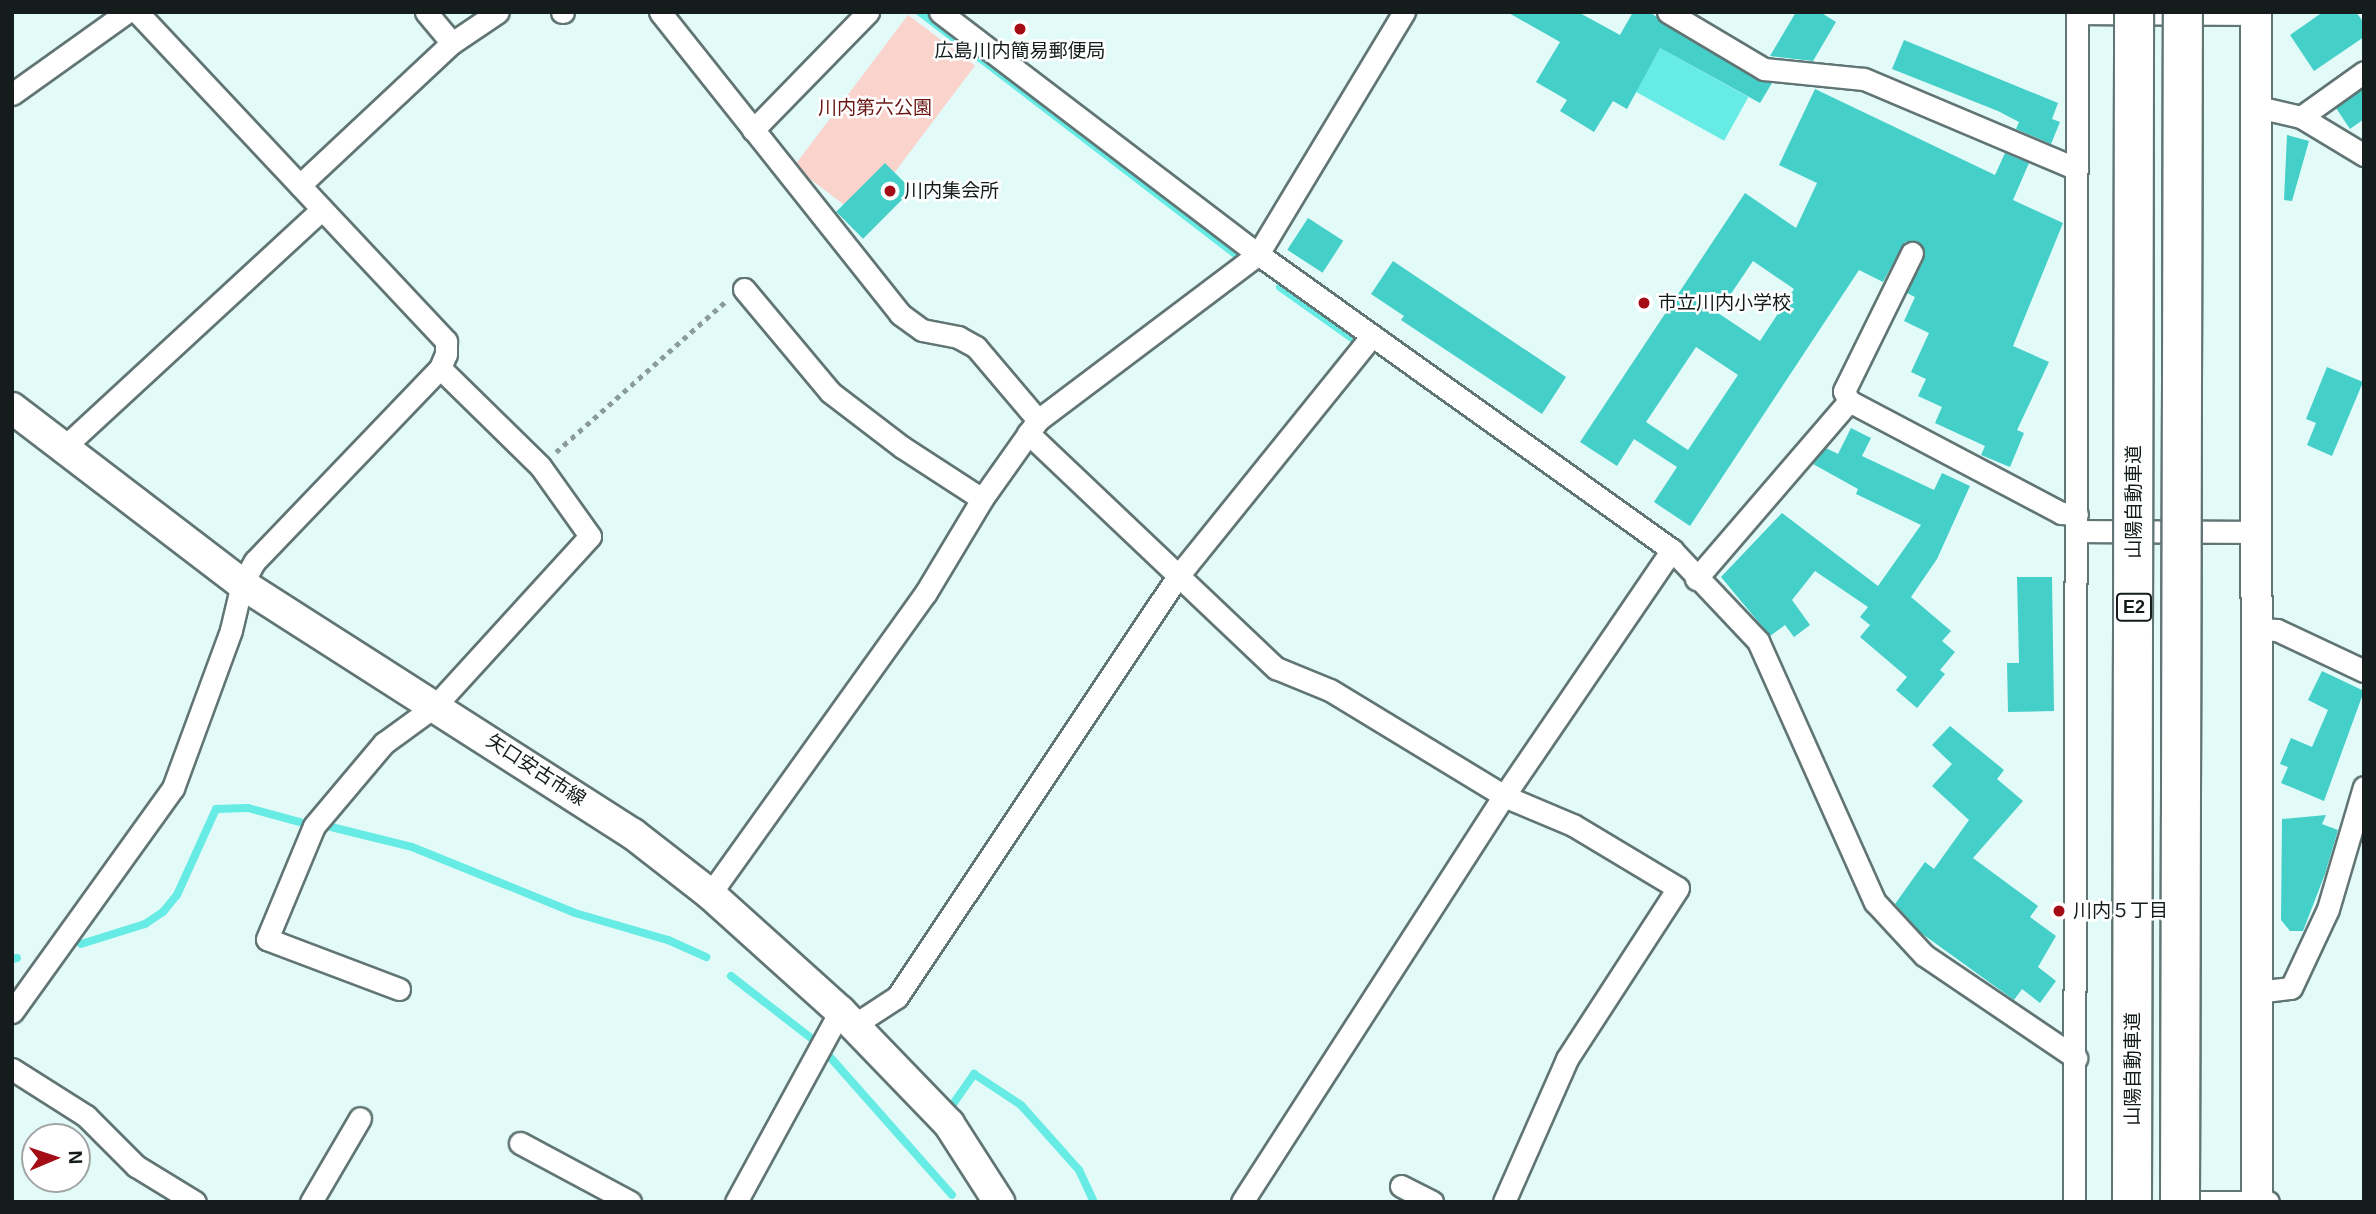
<!DOCTYPE html>
<html>
<head>
<meta charset="utf-8">
<style>
	body { margin:0 }
	#map { position:relative; width:2376px; height:1214px; overflow:hidden; background:#e2faf8; font-family:Arial,"Noto Sans JP",sans-serif }
	div>[style] { position:absolute }
	.green>* { inset:0; background:#fbd3cd; transform-origin:0 0 }
	.water>* { inset:0; background:#66ebe5; transform-origin:0 0 }
	.stream>* { height:8px; margin:-4px; padding:0 4px; transform-origin:4px; border-radius:4px; background:#66ebe5 }
	.building>* { inset:0; background:#44cfc9; transform-origin:0 0 }
	.path>* { height:4.5px; margin-top:-2.25px; transform-origin:0; background:repeating-linear-gradient(90deg,#8b9c9b 0 5px,transparent 0 10px) }
	.roads { filter:drop-shadow(2px 0 #617574) drop-shadow(-2px 0 #617574) drop-shadow(0 2px #617574) drop-shadow(0 -2px #617574) }
	.street>* { height:21px; margin:-10.5px; padding:0 10.5px; transform-origin:10.5px; border-radius:10.5px; background:#fff }
	.secondary>* { height:30px; margin:-15px; padding:0 15px; transform-origin:15px; border-radius:15px; background:#fff }
	.bridges { filter:drop-shadow(2px 0 #617574) drop-shadow(-2px 0 #617574) drop-shadow(0 2px #617574) drop-shadow(0 -2px #617574) }
	.highway-bridge>* { height:38px; margin:-19px; padding:0 19px; transform-origin:19px; border-radius:19px; background:#fff }
	.dots>* { width:19px; height:19px; translate:-50% -50%; box-sizing:border-box; border:4px solid #fff; border-radius:50% }
	span { translate:-50% -50%; white-space:nowrap; text-align:center; line-height:1.15; -webkit-text-stroke:5px #fff; paint-order:stroke }
	.shield-label span { padding:2px 5px; background:#fff; border:2px solid; border-radius:5px; -webkit-text-stroke-width:0 }
	.shield-label { font-size:18px; color:#141c1c; font-weight:700 }
	.poi-label { font-size:19px; color:#141c1c }
	.left { translate:0 -50%; text-align:left }
	.park-label { font-size:19px; color:#6a1614 }
	.street-label { font-size:19px; color:#141c1c }
	.frame { position:absolute; inset:0; border:14px solid #141c1c; pointer-events:none }
	.north { position:absolute; left:21px; top:1123px; width:70px; height:70px; box-sizing:border-box; background:#fff; border:2px solid #a1a4a4; border-radius:50%; rotate:88deg; font-size:19px; font-weight:700; line-height:28px; text-align:center; color:#141c1c }
	.north::after { content:''; display:block; margin:auto; width:24px; height:32px; background:#a40d15; clip-path:polygon(50% 0,100% 100%,50% 72%,0 100%) }
</style>
</head>
<body>
<div id="map">
	<div class="green">
		<div style="left:908px;top:15px;width:84px;height:190px;rotate:37deg"></div>
	</div>
	<div class="water">
		<div style="left:1660px;top:48px;width:101px;height:50px;rotate:29deg"></div>
	</div>
	<div class="stream">
		<div style="left:920px;top:12px;width:401px;rotate:37.5deg"></div>
		<div style="left:1280px;top:287px;width:102px;rotate:35.4deg"></div>
		<div style="left:331px;top:827px;width:83px;rotate:13.9deg"></div>
		<div style="left:412px;top:847px;width:176px;rotate:22deg"></div>
		<div style="left:575px;top:913px;width:97px;rotate:16.2deg"></div>
		<div style="left:668px;top:940px;width:42px;rotate:24.1deg"></div>
		<div style="left:81px;top:944px;width:67px;rotate:-17.4deg"></div>
		<div style="left:145px;top:924px;width:22px;rotate:-34deg"></div>
		<div style="left:163px;top:912px;width:22px;rotate:-51deg"></div>
		<div style="left:177px;top:895px;width:94px;rotate:-65.6deg"></div>
		<div style="left:216px;top:809px;width:32px;rotate:-2deg"></div>
		<div style="left:248px;top:808px;width:54px;rotate:15.1deg"></div>
		<div style="left:12px;top:959px;width:5px;rotate:-11deg"></div>
		<div style="left:731px;top:976px;width:101px;rotate:37.8deg"></div>
		<div style="left:830px;top:1057px;width:184px;rotate:48.5deg"></div>
		<div style="left:953px;top:1104px;width:37px;rotate:-55deg"></div>
		<div style="left:974px;top:1074px;width:56px;rotate:33.4deg"></div>
		<div style="left:1021px;top:1105px;width:87px;rotate:48.3deg"></div>
		<div style="left:1079px;top:1170px;width:35px;rotate:65deg"></div>
	</div>
	<div class="building">
		<div style="clip-path:polygon(1507px 12px,1578px 12px,1620px 35px,1633px 12px,1649px 12px,1757px 80px,1772px 83px,1760px 103px,1660px 48px,1627px 109px,1613px 101px,1594px 132px,1560px 111px,1567px 100px,1536px 82px,1560px 42px)"></div>
		<div style="clip-path:polygon(1796px 12px,1820px 12px,1836px 22px,1813px 61px,1770px 56px)"></div>
		<div style="clip-path:polygon(2323px 12px,2356px 12px,2364px 23px,2364px 37px,2314px 71px,2290px 35px)"></div>
		<div style="clip-path:polygon(1904px 40px,2058px 103px,2052px 119px,2060px 122px,2051px 144px,2016px 129px,2019px 122px,1998px 111px,1892px 69px)"></div>
		<div style="clip-path:polygon(2364px 88px,2364px 119px,2350px 129px,2336px 108px)"></div>
		<div style="clip-path:polygon(evenodd,1815px 89px,1995px 175px,2005px 153px,2029px 163px,2013px 200px,2063px 223px,2013px 346px,2049px 362px,2017px 430px,2024px 433px,2010px 467px,1981px 455px,1985px 446px,1935px 423px,1942px 407px,1918px 396px,1926px 379px,1911px 372px,1929px 333px,1904px 321px,1915px 297px,1907px 293px,1925px 251px,1917px 241px,1905px 242px,1883px 282px,1859px 270px,1690px 526px,1654px 502px,1677px 467px,1634px 439px,1617px 466px,1580px 442px,1745px 193px,1796px 228px,1817px 183px,1779px 165px,1815px 89px,1753px 261px,1794px 289px,1760px 341px,1718px 313px,1753px 261px,1815px 89px,1696px 347px,1738px 375px,1688px 450px,1646px 422px,1696px 347px)"></div>
		<div style="clip-path:polygon(2287px 135px,2309px 141px,2292px 201px,2284px 200px)"></div>
		<div style="left:885px;top:163px;width:38px;height:69px;rotate:45deg"></div>
		<div style="left:1308px;top:218px;width:42px;height:38px;rotate:33deg"></div>
		<div style="clip-path:polygon(1393px 261px,1566px 377px,1542px 414px,1401px 320px,1404px 316px,1371px 294px)"></div>
		<div style="clip-path:polygon(2327px 367px,2363px 382px,2332px 456px,2307px 445px,2316px 423px,2306px 419px)"></div>
		<div style="clip-path:polygon(1851px 428px,1871px 438px,1862px 456px,1934px 490px,1942px 473px,1970px 486px,1937px 559px,1911px 597px,1951px 631px,1942px 641px,1955px 652px,1940px 670px,1945px 674px,1917px 708px,1896px 690px,1907px 677px,1860px 637px,1870px 625px,1860px 617px,1868px 607px,1815px 571px,1792px 600px,1810px 625px,1794px 637px,1785px 625px,1770px 636px,1721px 577px,1782px 513px,1878px 586px,1921px 525px,1856px 494px,1858px 489px,1813px 464px,1826px 448px,1838px 454px)"></div>
		<div style="clip-path:polygon(2017px 577px,2052px 577px,2054px 711px,2008px 712px,2007px 663px,2019px 663px)"></div>
		<div style="clip-path:polygon(2322px 671px,2364px 691px,2324px 801px,2281px 783px,2288px 767px,2280px 764px,2291px 738px,2312px 747px,2328px 710px,2308px 700px)"></div>
		<div style="clip-path:polygon(1950px 726px,2004px 770px,1997px 779px,2023px 801px,1973px 858px,2038px 906px,2030px 917px,2056px 936px,2038px 967px,2056px 981px,2040px 1003px,2022px 989px,2014px 1000px,1921px 933px,1895px 904px,1925px 862px,1934px 869px,1969px 820px,1932px 786px,1952px 764px,1932px 745px)"></div>
		<div style="clip-path:polygon(2326px 815px,2322px 824px,2338px 830px,2325px 874px,2303px 931px,2290px 931px,2281px 920px,2282px 819px)"></div>
	</div>
	<div class="path">
		<div style="left:556px;top:452px;width:226px;rotate:-41.6deg"></div>
	</div>
	<div class="roads">
		<div class="street">
			<div style="left:426px;top:12px;width:40px;rotate:50deg"></div>
			<div style="left:562px;top:12px;width:1px"></div>
			<div style="left:660px;top:12px;width:386px;rotate:51.5deg"></div>
			<div style="left:900px;top:314px;width:27px;rotate:36deg"></div>
			<div style="left:922px;top:330px;width:37px;rotate:11deg"></div>
			<div style="left:958px;top:337px;width:21px;rotate:29deg"></div>
			<div style="left:976px;top:347px;width:96px;rotate:49.7deg"></div>
			<div style="left:940px;top:12px;width:400px;rotate:37.3deg"></div>
			<div style="left:1258px;top:254px;width:509px;rotate:35.56deg"></div>
			<div style="left:1672px;top:550px;width:125px;rotate:46.6deg"></div>
			<div style="left:1758px;top:641px;width:286px;rotate:65.9deg"></div>
			<div style="left:1875px;top:902px;width:72px;rotate:47.2deg"></div>
			<div style="left:1924px;top:955px;width:184px;rotate:34.1deg"></div>
			<div style="left:1668px;top:12px;width:112px;rotate:30.7deg"></div>
			<div style="left:1764px;top:69px;width:100px;rotate:5.7deg"></div>
			<div style="left:1864px;top:79px;width:231px;rotate:22.9deg"></div>
			<div style="left:2077px;top:13px;width:179px;rotate:0.3deg"></div>
			<div style="left:12px;top:94px;width:141px;rotate:-35.5deg"></div>
			<div style="left:2258px;top:107px;width:44px;rotate:13.1deg"></div>
			<div style="left:2301px;top:117px;width:74px;rotate:31.1deg"></div>
			<div style="left:2301px;top:117px;width:77px;rotate:-35.5deg"></div>
			<div style="left:753px;top:130px;width:165px;rotate:-45.7deg"></div>
			<div style="left:300px;top:185px;width:208px;rotate:-43.1deg"></div>
			<div style="left:452px;top:43px;width:55px;rotate:-34deg"></div>
			<div style="left:744px;top:289px;width:134px;rotate:50.1deg"></div>
			<div style="left:830px;top:392px;width:91px;rotate:37.4deg"></div>
			<div style="left:902px;top:447px;width:95px;rotate:33deg"></div>
			<div style="left:1849px;top:401px;width:11px;rotate:-117deg"></div>
			<div style="left:1844px;top:391px;width:154px;rotate:-63.8deg"></div>
			<div style="left:1028px;top:433px;width:342px;rotate:43.5deg"></div>
			<div style="left:1276px;top:668px;width:58px;rotate:22.2deg"></div>
			<div style="left:1330px;top:690px;width:204px;rotate:31.3deg"></div>
			<div style="left:1504px;top:796px;width:75px;rotate:22.8deg"></div>
			<div style="left:1573px;top:825px;width:122px;rotate:31deg"></div>
			<div style="left:1678px;top:888px;width:204px;rotate:123deg"></div>
			<div style="left:1567px;top:1059px;width:156px;rotate:113.8deg"></div>
			<div style="left:61px;top:450px;width:355px;rotate:-42.7deg"></div>
			<div style="left:2077px;top:531px;width:181px;rotate:0.3deg"></div>
			<div style="left:1696px;top:579px;width:235px;rotate:-49.3deg"></div>
			<div style="left:1849px;top:401px;width:240px;rotate:27.8deg"></div>
			<div style="left:2061px;top:513px;width:16px;rotate:4deg"></div>
			<div style="left:2257px;top:629px;width:20px;rotate:3deg"></div>
			<div style="left:2277px;top:630px;width:96px;rotate:25.2deg"></div>
			<div style="left:710px;top:894px;width:369px;rotate:-54.4deg"></div>
			<div style="left:925px;top:594px;width:111px;rotate:-59deg"></div>
			<div style="left:982px;top:499px;width:97px;rotate:-54.7deg"></div>
			<div style="left:1038px;top:420px;width:276px;rotate:-37deg"></div>
			<div style="left:1258px;top:254px;width:283px;rotate:-58.9deg"></div>
			<div style="left:399px;top:989px;width:141px;rotate:-159.3deg"></div>
			<div style="left:267px;top:939px;width:122px;rotate:-67.4deg"></div>
			<div style="left:314px;top:826px;width:109px;rotate:-49.9deg"></div>
			<div style="left:384px;top:743px;width:63px;rotate:-36deg"></div>
			<div style="left:435px;top:706px;width:230px;rotate:-47.6deg"></div>
			<div style="left:590px;top:536px;width:86px;rotate:-125.5deg"></div>
			<div style="left:540px;top:466px;width:140px;rotate:-135.6deg"></div>
			<div style="left:2257px;top:992px;width:34px;rotate:-7deg"></div>
			<div style="left:2291px;top:988px;width:87px;rotate:-64.9deg"></div>
			<div style="left:2328px;top:909px;width:127px;rotate:-73.6deg"></div>
			<div style="left:12px;top:1012px;width:276px;rotate:-54.3deg"></div>
			<div style="left:173px;top:788px;width:168px;rotate:-69.8deg"></div>
			<div style="left:231px;top:630px;width:47px;rotate:-76.6deg"></div>
			<div style="left:242px;top:584px;width:26px;rotate:-61deg"></div>
			<div style="left:255px;top:561px;width:267px;rotate:-46.2deg"></div>
			<div style="left:440px;top:368px;width:15px;rotate:-67deg"></div>
			<div style="left:446px;top:354px;width:13px;rotate:-90deg"></div>
			<div style="left:446px;top:341px;width:451px;rotate:-133.2deg"></div>
			<div style="left:854px;top:1025px;width:51px;rotate:-33.1deg"></div>
			<div style="left:897px;top:997px;width:506px;rotate:-56.28deg"></div>
			<div style="left:1178px;top:576px;width:309px;rotate:-51.1deg"></div>
			<div style="left:12px;top:1069px;width:88px;rotate:32.4deg"></div>
			<div style="left:86px;top:1116px;width:71px;rotate:45deg"></div>
			<div style="left:136px;top:1166px;width:69px;rotate:31.4deg"></div>
			<div style="left:520px;top:1143px;width:125px;rotate:28.2deg"></div>
			<div style="left:1401px;top:1186px;width:35px;rotate:27deg"></div>
			<div style="left:311px;top:1202px;width:97px;rotate:-59.7deg"></div>
			<div style="left:736px;top:1202px;width:217px;rotate:-61.4deg"></div>
			<div style="left:1242px;top:1202px;width:483px;rotate:-57.2deg"></div>
			<div style="left:1504px;top:796px;width:298px;rotate:-55.7deg"></div>
			<div style="left:2074px;top:1202px;width:1190px;rotate:-89.86deg"></div>
			<div style="left:2172px;top:1202px;width:96px"></div>
		</div>
		<div class="secondary">
			<div style="left:2256px;top:12px;width:1190px;rotate:89.95deg"></div>
			<div style="left:12px;top:408px;width:290px;rotate:37.4deg"></div>
			<div style="left:242px;top:584px;width:464px;rotate:32.6deg"></div>
			<div style="left:633px;top:834px;width:98px;rotate:37.9deg"></div>
			<div style="left:710px;top:894px;width:175px;rotate:42deg"></div>
			<div style="left:840px;top:1011px;width:157px;rotate:46deg"></div>
			<div style="left:949px;top:1124px;width:93px;rotate:57.3deg"></div>
		</div>
	</div>
	<div class="bridges">
		<div class="highway-bridge">
			<div style="left:2132px;top:1202px;width:1190px;rotate:-89.9deg"></div>
			<div style="left:2180px;top:1202px;width:1190px;rotate:-89.86deg"></div>
		</div>
	</div>
	<div class="dots">
		<div style="left:1020px;top:29px;background:#a40d15"></div>
		<div style="left:890px;top:191px;background:#a40d15"></div>
		<div style="left:1644px;top:303px;background:#a40d15"></div>
		<div style="left:2059px;top:911px;background:#a40d15"></div>
	</div>
	<div class="shield-label">
		<span style="left:2134px;top:607px">E2</span>
	</div>
	<div class="poi-label">
		<span style="left:1020px;top:51px">広島川内簡易郵便局</span>
		<span class="left" style="left:904px;top:191px">川内集会所</span>
		<span class="left" style="left:1658px;top:303px">市立川内小学校</span>
		<span class="left" style="left:2073px;top:911px">川内５丁目</span>
	</div>
	<div class="park-label">
		<span style="left:875px;top:108px">川内第六公園</span>
	</div>
	<div class="street-label">
		<span style="left:2134px;top:502px;rotate:-90deg">山陽自動車道</span>
		<span style="left:536px;top:770px;rotate:33deg">矢口安古市線</span>
		<span style="left:2133px;top:1069px;rotate:-90deg">山陽自動車道</span>
	</div>
	<div class="frame"></div>
	<div class="north">N</div>
</div>
</body>
</html>
